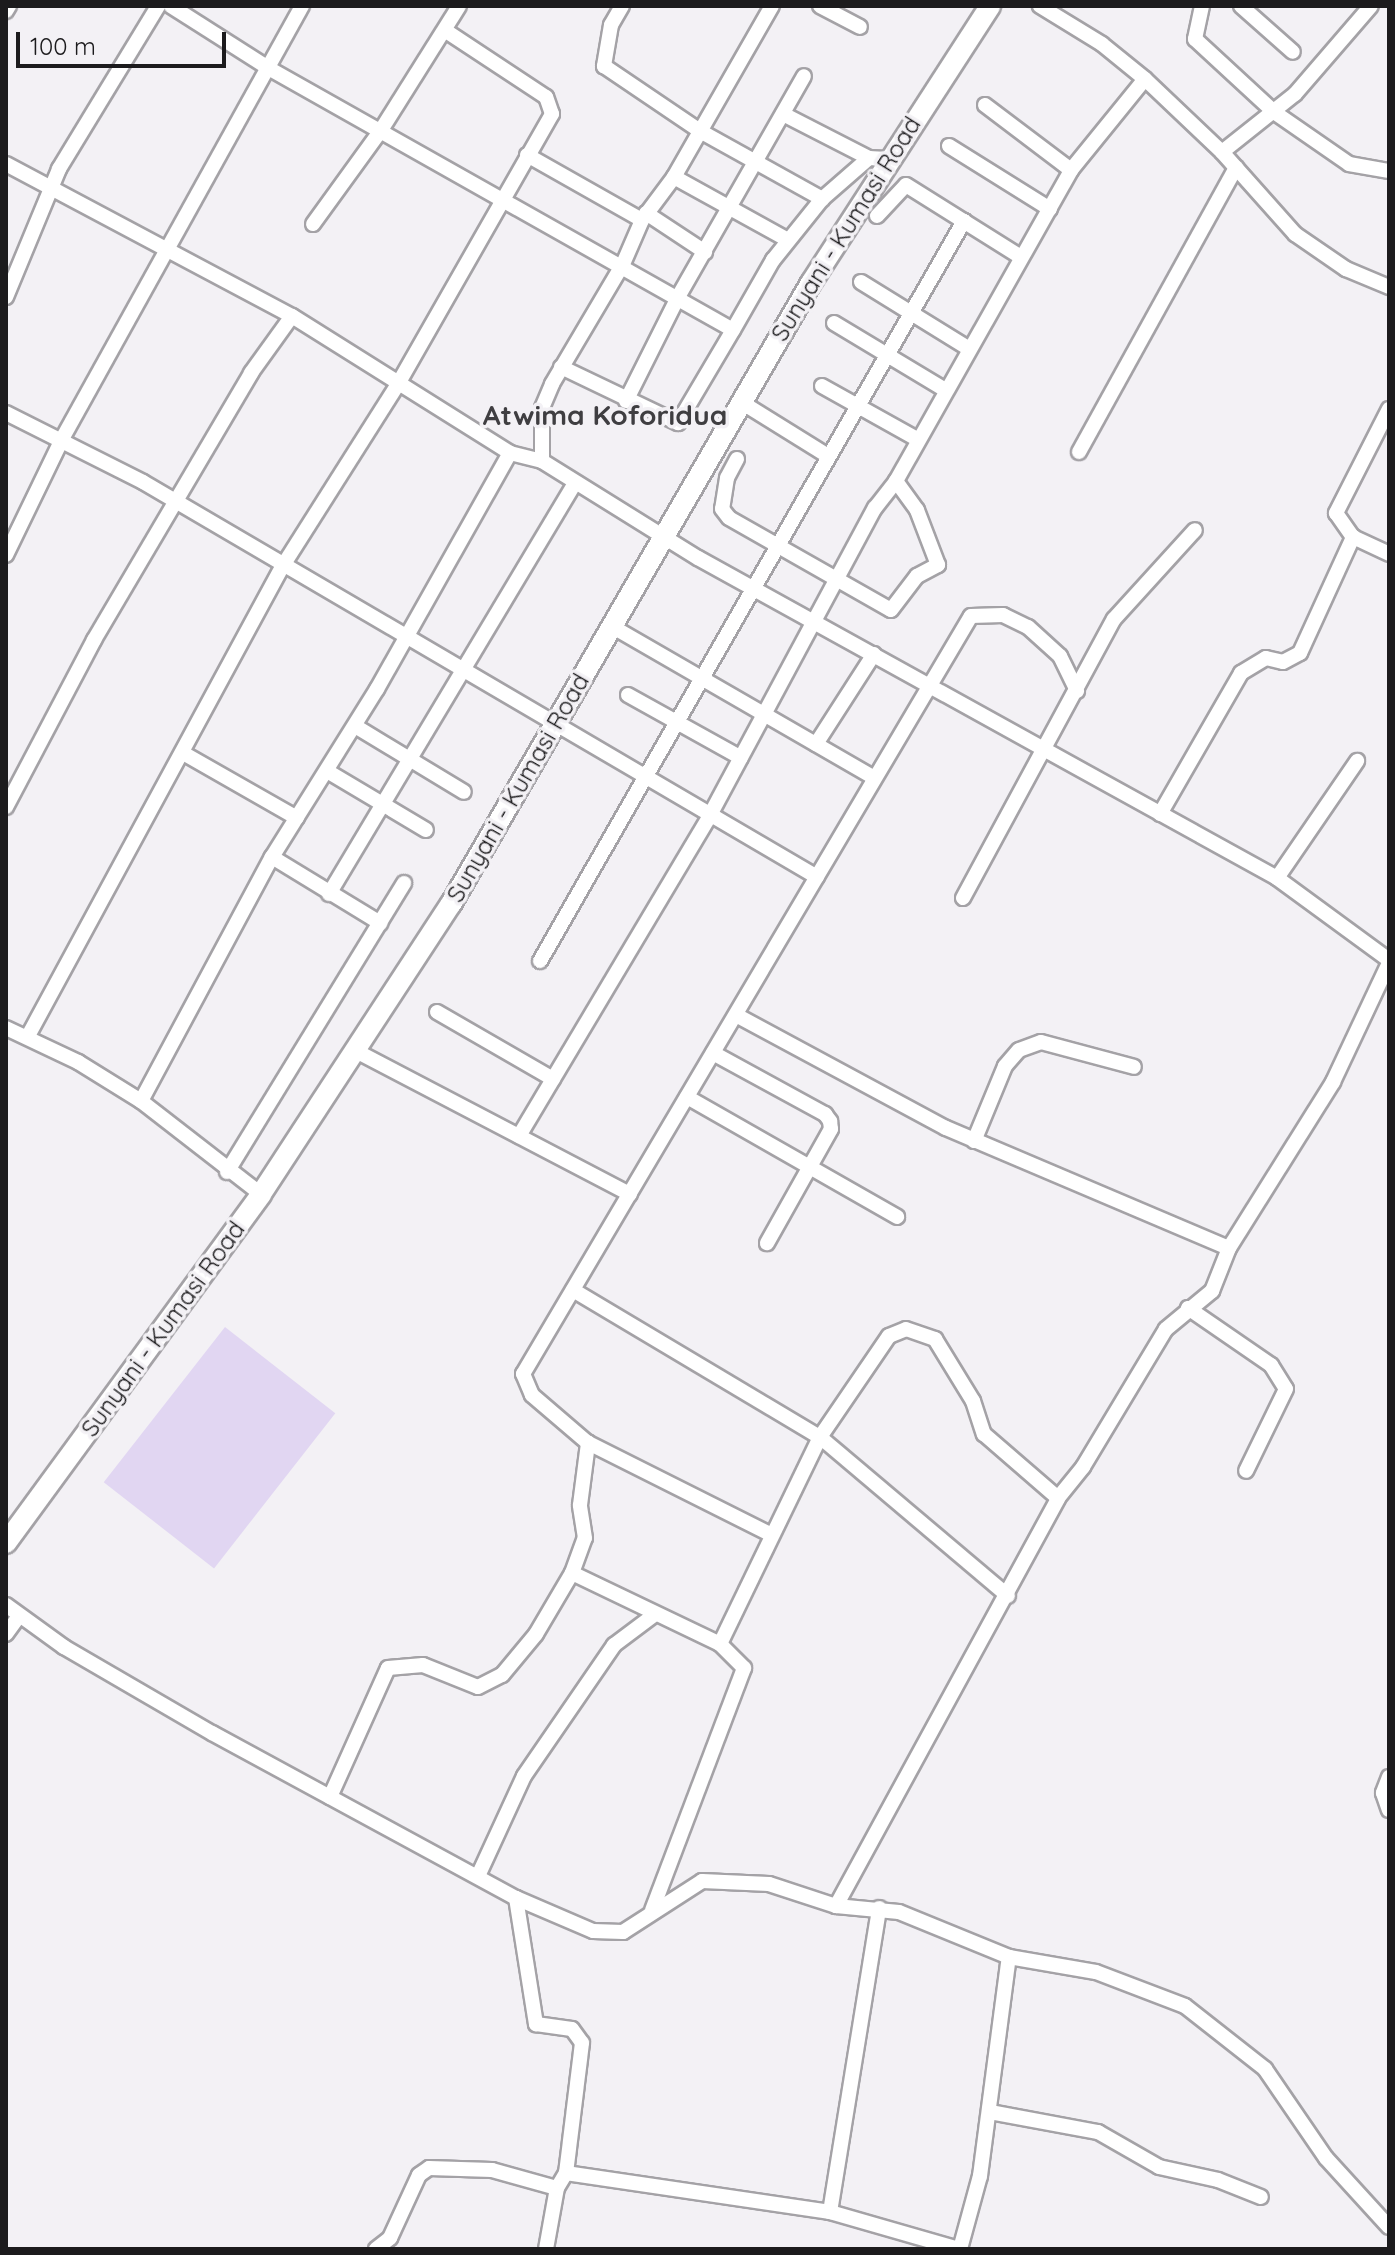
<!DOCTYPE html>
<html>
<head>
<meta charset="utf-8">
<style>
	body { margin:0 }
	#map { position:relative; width:1395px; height:2255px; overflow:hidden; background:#f3f1f5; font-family:Quicksand,sans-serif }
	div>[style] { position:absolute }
	.green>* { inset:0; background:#e1d6f2; transform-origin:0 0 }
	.roads { filter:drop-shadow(2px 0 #a4a2a6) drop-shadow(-2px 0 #a4a2a6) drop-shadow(0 2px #a4a2a6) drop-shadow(0 -2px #a4a2a6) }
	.street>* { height:14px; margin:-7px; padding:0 7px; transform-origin:7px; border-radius:7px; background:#fff }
	.primary>* { height:20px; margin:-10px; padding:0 10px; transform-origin:10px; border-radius:10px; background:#fff }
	span { translate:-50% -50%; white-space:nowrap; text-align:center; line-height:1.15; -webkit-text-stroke:7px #f3f1f5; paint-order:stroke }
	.street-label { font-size:24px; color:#1c1b1d }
	.quarter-label { font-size:28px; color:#3f3e41; font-weight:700 }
	.frame { position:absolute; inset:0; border:8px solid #1c1b1d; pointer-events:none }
	.scale { position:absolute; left:16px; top:32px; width:210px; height:36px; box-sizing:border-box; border:4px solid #1c1b1d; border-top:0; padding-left:10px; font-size:24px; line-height:28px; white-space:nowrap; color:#1c1b1d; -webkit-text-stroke:6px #f3f1f5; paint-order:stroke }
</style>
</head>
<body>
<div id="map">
	<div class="green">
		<div style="left:225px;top:1327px;width:140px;height:197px;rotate:38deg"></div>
	</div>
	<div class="roads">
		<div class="street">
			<div style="left:171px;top:6px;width:117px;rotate:32.5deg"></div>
			<div style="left:270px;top:69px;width:531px;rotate:29.41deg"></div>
			<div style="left:733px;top:330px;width:81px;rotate:-60.3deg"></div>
			<div style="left:773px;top:260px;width:78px;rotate:-51.2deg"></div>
			<div style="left:822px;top:199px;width:62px;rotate:-41.1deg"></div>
			<div style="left:869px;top:158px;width:18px;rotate:3deg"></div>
			<div style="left:622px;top:6px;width:22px;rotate:120deg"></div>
			<div style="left:611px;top:25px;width:42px;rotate:99.7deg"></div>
			<div style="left:604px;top:66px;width:116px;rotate:34.1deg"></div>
			<div style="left:700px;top:131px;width:140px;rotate:29.1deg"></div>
			<div style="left:820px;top:6px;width:45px;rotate:27.7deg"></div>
			<div style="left:1202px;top:6px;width:34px;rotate:102deg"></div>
			<div style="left:1195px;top:39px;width:108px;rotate:42.7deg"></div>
			<div style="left:1274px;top:112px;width:91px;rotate:34.7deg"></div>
			<div style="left:1349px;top:164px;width:41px;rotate:9.9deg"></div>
			<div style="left:1241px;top:6px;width:69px;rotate:41.5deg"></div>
			<div style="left:6px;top:11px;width:6px;rotate:-59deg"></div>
			<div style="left:1145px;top:79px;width:106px;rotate:43.5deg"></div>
			<div style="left:1222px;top:152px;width:110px;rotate:48.3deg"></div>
			<div style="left:1295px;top:234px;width:62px;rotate:34.5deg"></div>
			<div style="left:1346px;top:269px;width:47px;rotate:22.7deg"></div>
			<div style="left:985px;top:105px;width:108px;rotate:37.1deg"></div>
			<div style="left:783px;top:114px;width:97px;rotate:27.1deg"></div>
			<div style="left:949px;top:146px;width:119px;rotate:32deg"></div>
			<div style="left:1222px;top:152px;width:93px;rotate:-38.5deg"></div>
			<div style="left:1295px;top:94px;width:116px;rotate:-49.2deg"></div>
			<div style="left:527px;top:155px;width:132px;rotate:29.5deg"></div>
			<div style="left:6px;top:164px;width:324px;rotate:28deg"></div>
			<div style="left:292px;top:316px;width:257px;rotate:32.1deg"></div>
			<div style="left:510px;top:453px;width:33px;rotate:14deg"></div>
			<div style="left:542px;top:461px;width:184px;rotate:31.9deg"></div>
			<div style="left:698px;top:558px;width:662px;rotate:28.93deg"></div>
			<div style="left:1277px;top:878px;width:139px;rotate:36.2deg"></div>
			<div style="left:674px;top:177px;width:130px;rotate:28.9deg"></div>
			<div style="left:646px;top:213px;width:71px;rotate:33.5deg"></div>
			<div style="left:877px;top:216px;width:42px;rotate:-46.9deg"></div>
			<div style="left:906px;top:185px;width:136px;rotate:32.1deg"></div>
			<div style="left:313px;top:224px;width:116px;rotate:-54.1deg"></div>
			<div style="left:381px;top:130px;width:146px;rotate:-57.8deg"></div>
			<div style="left:861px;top:282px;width:126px;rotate:31.7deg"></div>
			<div style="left:6px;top:297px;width:139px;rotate:-67.5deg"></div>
			<div style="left:59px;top:169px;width:191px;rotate:-58.7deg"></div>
			<div style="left:834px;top:323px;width:128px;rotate:31deg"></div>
			<div style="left:561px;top:367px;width:130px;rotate:25.6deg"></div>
			<div style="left:678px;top:423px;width:108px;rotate:-59.4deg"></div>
			<div style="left:822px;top:386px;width:107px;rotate:29.2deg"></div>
			<div style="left:626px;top:401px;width:116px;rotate:-63.4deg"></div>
			<div style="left:678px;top:297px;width:254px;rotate:-60.3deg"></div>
			<div style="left:741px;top:402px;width:102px;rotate:31.8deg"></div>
			<div style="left:1389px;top:409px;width:117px;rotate:117deg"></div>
			<div style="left:1336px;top:513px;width:29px;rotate:55deg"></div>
			<div style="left:1353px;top:537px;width:40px;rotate:25deg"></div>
			<div style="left:6px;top:413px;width:153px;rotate:26.7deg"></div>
			<div style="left:143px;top:482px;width:781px;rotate:30.37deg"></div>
			<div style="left:1079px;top:452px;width:325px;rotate:-61.1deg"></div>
			<div style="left:737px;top:459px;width:21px;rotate:118deg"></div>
			<div style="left:727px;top:478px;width:31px;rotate:99deg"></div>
			<div style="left:722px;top:509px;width:11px;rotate:52deg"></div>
			<div style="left:729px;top:518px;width:186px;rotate:29.6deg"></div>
			<div style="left:891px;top:610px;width:43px;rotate:-52.6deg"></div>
			<div style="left:917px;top:576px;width:24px;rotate:-28deg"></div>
			<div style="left:938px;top:565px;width:59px;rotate:-110.9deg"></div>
			<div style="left:917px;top:510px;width:36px;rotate:-126deg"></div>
			<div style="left:542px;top:461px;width:53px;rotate:-90deg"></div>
			<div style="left:542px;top:408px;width:26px;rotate:-67deg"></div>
			<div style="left:552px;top:384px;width:139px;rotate:-59.4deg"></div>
			<div style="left:623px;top:264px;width:48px;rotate:-66.6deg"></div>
			<div style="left:642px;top:220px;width:54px;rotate:-53.3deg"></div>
			<div style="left:674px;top:177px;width:197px;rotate:-60.2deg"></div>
			<div style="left:6px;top:555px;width:129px;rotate:-64.2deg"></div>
			<div style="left:62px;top:439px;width:495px;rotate:-61deg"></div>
			<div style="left:613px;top:627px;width:302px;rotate:30deg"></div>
			<div style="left:628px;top:695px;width:129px;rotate:29.1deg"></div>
			<div style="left:355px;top:726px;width:127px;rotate:31.2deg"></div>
			<div style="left:816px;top:744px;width:107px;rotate:-57.2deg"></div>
			<div style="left:183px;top:753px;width:131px;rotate:29.7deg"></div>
			<div style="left:327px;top:771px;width:115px;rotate:30.8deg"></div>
			<div style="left:6px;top:807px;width:189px;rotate:-62.2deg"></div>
			<div style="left:94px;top:640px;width:310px;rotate:-59.5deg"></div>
			<div style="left:251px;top:373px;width:70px;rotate:-54.3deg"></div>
			<div style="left:1160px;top:814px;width:163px;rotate:-60.1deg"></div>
			<div style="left:1241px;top:673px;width:29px;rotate:-31deg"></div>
			<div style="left:1266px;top:658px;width:17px;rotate:13deg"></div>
			<div style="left:1283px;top:662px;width:19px;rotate:-28deg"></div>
			<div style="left:1300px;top:653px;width:128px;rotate:-65.4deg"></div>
			<div style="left:272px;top:857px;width:127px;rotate:31.4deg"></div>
			<div style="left:1277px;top:878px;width:142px;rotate:-55.6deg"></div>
			<div style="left:329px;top:894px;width:479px;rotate:-59.1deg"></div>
			<div style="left:963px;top:898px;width:317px;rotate:-61.6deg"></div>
			<div style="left:1114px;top:619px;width:120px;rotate:-47.7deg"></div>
			<div style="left:540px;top:961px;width:853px;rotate:-60.19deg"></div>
			<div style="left:437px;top:1012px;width:134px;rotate:30deg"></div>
			<div style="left:736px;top:1015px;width:238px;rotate:28.3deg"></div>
			<div style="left:946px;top:1128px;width:307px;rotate:23deg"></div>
			<div style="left:6px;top:1028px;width:80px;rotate:25.3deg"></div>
			<div style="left:78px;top:1062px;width:74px;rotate:31.8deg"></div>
			<div style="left:141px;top:1101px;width:152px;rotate:37.8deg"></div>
			<div style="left:28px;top:1036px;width:533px;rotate:-61.56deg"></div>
			<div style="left:282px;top:567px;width:217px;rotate:-57.6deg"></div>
			<div style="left:398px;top:384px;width:311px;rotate:-60.3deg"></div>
			<div style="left:552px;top:114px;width:18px;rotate:-109deg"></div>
			<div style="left:546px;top:97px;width:120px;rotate:-146.6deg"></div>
			<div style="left:356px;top:1051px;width:309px;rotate:27.6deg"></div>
			<div style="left:713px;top:1053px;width:128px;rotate:28.6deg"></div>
			<div style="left:825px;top:1114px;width:9px;rotate:54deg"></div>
			<div style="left:830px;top:1121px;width:8px;rotate:83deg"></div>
			<div style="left:831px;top:1129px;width:131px;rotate:119.3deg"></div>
			<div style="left:687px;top:1097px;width:242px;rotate:29.7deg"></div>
			<div style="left:141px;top:1101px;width:277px;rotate:-61.8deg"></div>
			<div style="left:272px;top:857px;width:198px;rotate:-58deg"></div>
			<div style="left:377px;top:689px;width:271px;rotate:-60.6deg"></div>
			<div style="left:519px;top:1136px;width:371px;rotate:-59.2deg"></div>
			<div style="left:709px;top:817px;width:351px;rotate:-61.8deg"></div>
			<div style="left:875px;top:508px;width:34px;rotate:-52deg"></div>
			<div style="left:896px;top:481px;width:357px;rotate:-60.6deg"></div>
			<div style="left:1071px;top:170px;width:117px;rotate:-50.9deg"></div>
			<div style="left:1145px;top:79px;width:55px;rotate:-140.9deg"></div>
			<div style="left:1102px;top:44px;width:73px;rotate:-148.5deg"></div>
			<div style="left:974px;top:1141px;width:81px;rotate:-67.5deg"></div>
			<div style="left:1005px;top:1066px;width:21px;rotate:-49deg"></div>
			<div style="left:1019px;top:1050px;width:23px;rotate:-20deg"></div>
			<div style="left:1041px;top:1042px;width:96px;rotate:15deg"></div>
			<div style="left:227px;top:1172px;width:339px;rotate:-58.5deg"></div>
			<div style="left:573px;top:1290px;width:287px;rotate:30.8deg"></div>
			<div style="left:820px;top:1437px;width:246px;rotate:40.2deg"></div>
			<div style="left:1188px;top:1308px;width:101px;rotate:34.5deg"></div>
			<div style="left:1271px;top:1365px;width:28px;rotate:58deg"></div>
			<div style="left:1286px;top:1389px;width:91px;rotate:116deg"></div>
			<div style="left:770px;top:1534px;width:203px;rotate:-153.4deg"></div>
			<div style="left:588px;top:1443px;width:74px;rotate:-139.4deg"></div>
			<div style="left:532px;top:1395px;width:23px;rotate:-113deg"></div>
			<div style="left:523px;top:1374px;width:880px;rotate:-59.42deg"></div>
			<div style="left:971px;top:616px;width:32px;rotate:-2deg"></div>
			<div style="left:1003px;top:615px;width:28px;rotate:26deg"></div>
			<div style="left:1028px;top:627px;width:43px;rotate:42.2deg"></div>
			<div style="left:1060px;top:656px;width:39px;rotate:64deg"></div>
			<div style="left:572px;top:1573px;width:164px;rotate:25.6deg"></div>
			<div style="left:720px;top:1644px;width:34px;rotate:45deg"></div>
			<div style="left:744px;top:1668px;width:259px;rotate:110.8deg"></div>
			<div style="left:6px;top:1605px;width:72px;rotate:35.9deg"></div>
			<div style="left:64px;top:1647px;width:171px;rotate:30.2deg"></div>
			<div style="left:212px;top:1733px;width:346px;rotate:28.5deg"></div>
			<div style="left:516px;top:1898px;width:84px;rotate:23.2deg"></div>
			<div style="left:593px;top:1931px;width:30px;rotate:2deg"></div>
			<div style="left:623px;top:1932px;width:94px;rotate:-32.8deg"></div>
			<div style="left:702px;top:1881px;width:67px;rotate:2.6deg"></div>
			<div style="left:769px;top:1884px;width:71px;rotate:18.2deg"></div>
			<div style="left:836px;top:1906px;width:63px;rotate:5.4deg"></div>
			<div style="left:899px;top:1912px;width:119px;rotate:22.2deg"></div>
			<div style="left:1009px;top:1957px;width:88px;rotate:9.8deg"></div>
			<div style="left:1096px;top:1972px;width:95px;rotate:20.9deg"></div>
			<div style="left:1185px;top:2006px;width:102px;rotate:38.2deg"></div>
			<div style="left:1265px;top:2069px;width:108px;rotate:55.6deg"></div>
			<div style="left:1326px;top:2158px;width:93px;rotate:47.6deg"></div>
			<div style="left:6px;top:1634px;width:22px;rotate:-54deg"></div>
			<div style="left:720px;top:1644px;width:230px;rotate:-64.2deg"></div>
			<div style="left:820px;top:1437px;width:122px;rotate:-55.7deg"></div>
			<div style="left:889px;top:1336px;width:18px;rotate:-22deg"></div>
			<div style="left:906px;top:1329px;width:31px;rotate:19deg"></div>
			<div style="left:935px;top:1339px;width:73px;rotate:58.5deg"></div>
			<div style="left:973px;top:1401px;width:35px;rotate:72deg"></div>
			<div style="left:984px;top:1434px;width:98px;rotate:40.9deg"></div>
			<div style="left:1389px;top:1777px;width:17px;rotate:111deg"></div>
			<div style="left:1383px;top:1793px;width:18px;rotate:71deg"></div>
			<div style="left:330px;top:1797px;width:141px;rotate:-65.8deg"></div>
			<div style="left:388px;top:1668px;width:35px;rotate:-5deg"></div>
			<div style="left:423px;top:1665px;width:59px;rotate:21.8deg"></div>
			<div style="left:478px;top:1687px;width:27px;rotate:-27deg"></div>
			<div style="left:502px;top:1675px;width:53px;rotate:-50.3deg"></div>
			<div style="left:536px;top:1634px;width:71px;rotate:-59.5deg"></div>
			<div style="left:572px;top:1573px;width:37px;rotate:-70deg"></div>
			<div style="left:585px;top:1538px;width:33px;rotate:-99deg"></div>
			<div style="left:580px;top:1505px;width:63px;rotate:-82.6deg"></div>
			<div style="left:478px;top:1876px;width:110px;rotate:-65.3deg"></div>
			<div style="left:524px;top:1776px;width:159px;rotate:-55.5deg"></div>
			<div style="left:614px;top:1645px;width:50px;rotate:-36.9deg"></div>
			<div style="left:516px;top:1898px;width:128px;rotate:81deg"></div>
			<div style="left:536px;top:2024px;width:36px;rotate:8deg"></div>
			<div style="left:572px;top:2029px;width:17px;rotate:54deg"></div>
			<div style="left:582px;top:2043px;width:131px;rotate:97deg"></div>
			<div style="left:836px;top:1906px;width:464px;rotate:-61.4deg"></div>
			<div style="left:1058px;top:1498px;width:40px;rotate:-51deg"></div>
			<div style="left:1083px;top:1467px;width:161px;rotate:-59deg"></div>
			<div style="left:1166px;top:1329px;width:60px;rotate:-39.6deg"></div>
			<div style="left:1212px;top:1291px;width:46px;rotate:-68.4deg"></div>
			<div style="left:1229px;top:1248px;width:196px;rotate:-57.9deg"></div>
			<div style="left:1333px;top:1082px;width:132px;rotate:-64.8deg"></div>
			<div style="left:990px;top:2112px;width:110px;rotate:10.5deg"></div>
			<div style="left:1098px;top:2132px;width:70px;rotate:29.8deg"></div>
			<div style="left:1159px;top:2167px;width:60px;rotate:12.4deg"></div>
			<div style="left:1218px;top:2180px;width:46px;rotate:21.6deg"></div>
			<div style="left:830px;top:2212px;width:134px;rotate:16deg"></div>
			<div style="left:376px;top:2249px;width:18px;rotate:-38deg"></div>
			<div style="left:390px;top:2238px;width:69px;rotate:-65.3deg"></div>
			<div style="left:419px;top:2175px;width:12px;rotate:-35deg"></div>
			<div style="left:429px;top:2168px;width:63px;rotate:1.8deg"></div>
			<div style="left:492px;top:2170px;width:67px;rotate:15.5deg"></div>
			<div style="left:546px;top:2249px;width:62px;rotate:-79.8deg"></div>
			<div style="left:557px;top:2188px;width:17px;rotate:-59deg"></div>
			<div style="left:566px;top:2173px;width:267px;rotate:8.4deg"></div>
			<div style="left:830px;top:2212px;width:308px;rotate:-80.8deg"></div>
			<div style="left:960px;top:2249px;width:76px;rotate:-74.7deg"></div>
			<div style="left:980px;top:2176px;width:221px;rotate:-82.5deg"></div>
		</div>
		<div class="primary">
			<div style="left:6px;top:1543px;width:432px;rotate:-53.8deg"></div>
			<div style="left:261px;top:1194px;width:347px;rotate:-56.8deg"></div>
			<div style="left:451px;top:904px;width:718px;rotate:-59.9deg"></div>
			<div style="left:811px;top:283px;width:330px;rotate:-57.1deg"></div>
		</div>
	</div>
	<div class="street-label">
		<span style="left:846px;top:229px;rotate:-58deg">Sunyani - Kumasi Road</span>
		<span style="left:518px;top:788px;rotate:-60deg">Sunyani - Kumasi Road</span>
		<span style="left:163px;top:1329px;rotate:-54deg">Sunyani - Kumasi Road</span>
	</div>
	<div class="quarter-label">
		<span style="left:605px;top:415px">Atwima Koforidua</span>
	</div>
	<div class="frame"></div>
	<div class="scale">100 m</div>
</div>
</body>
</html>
